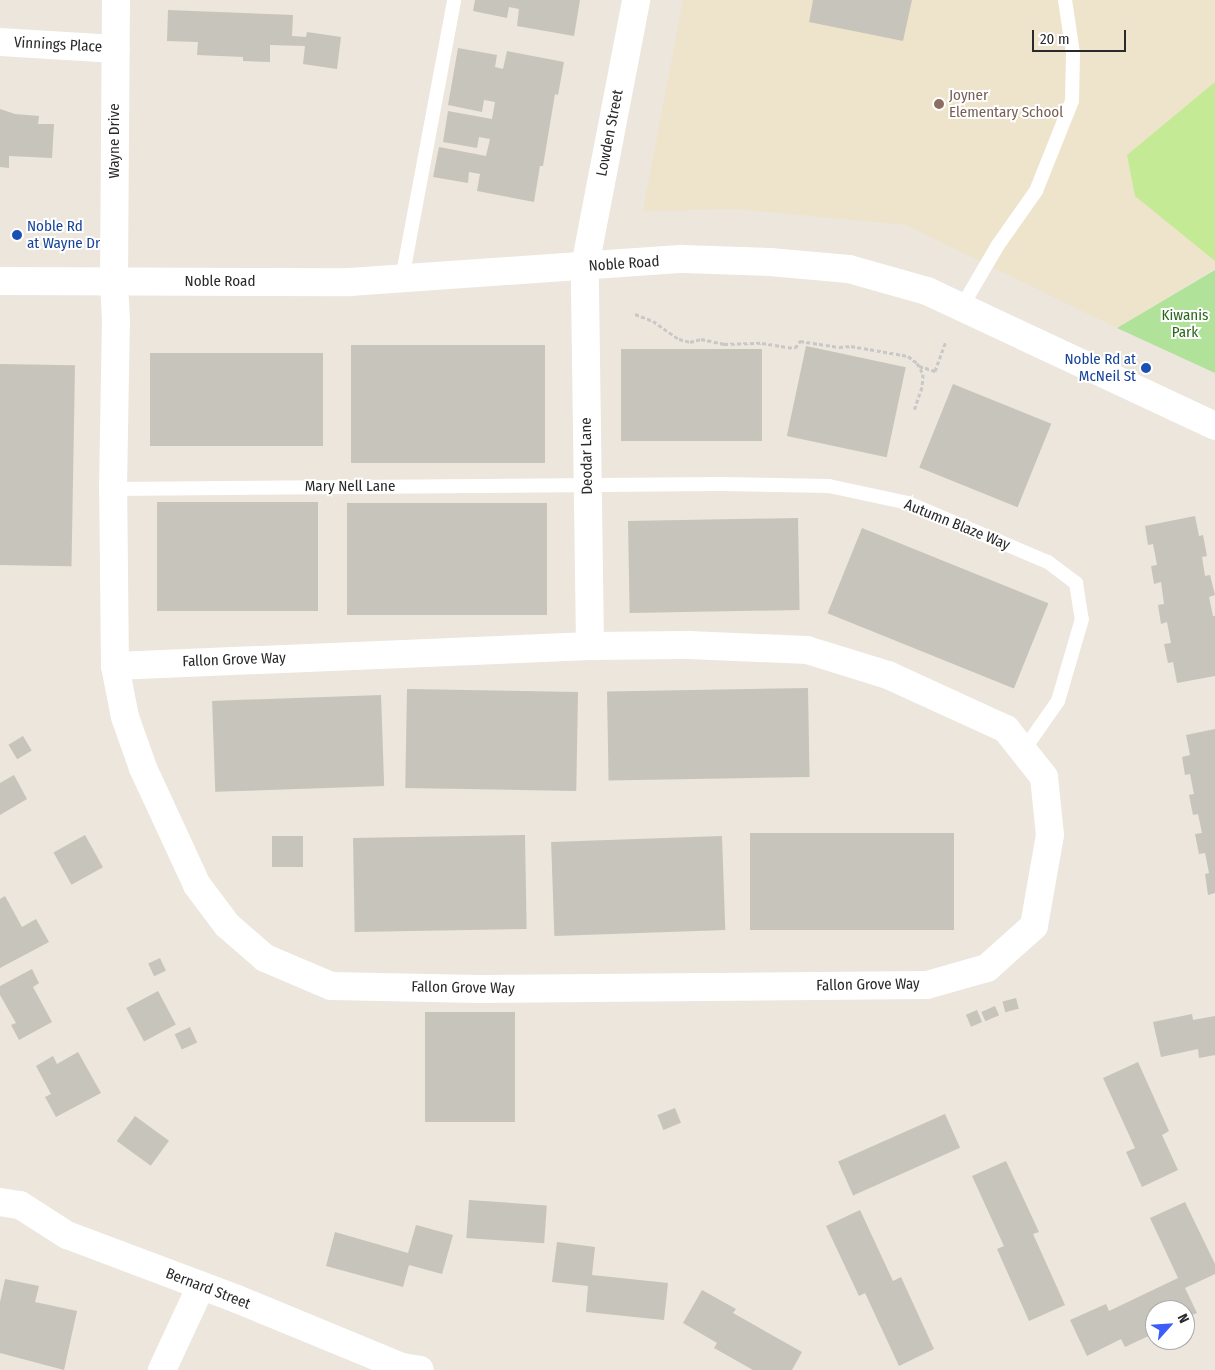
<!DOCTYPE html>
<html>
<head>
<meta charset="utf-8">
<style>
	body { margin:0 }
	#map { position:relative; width:1215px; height:1370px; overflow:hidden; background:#ece6dc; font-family:"Fira Sans Condensed",sans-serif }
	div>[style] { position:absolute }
	.education>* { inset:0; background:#eee4cc }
	.green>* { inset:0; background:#b0e299 }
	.pitch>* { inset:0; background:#c4ea95 }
	.building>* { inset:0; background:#c7c4bb; transform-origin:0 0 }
	.path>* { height:3px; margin-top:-1.5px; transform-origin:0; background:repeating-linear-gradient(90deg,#c8c8c8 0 4px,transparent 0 6.5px) }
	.lane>* { height:14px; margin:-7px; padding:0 7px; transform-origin:7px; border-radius:7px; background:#fff }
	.street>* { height:28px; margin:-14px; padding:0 14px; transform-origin:14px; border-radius:14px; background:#fff }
	.secondary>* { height:28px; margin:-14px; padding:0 14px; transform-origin:14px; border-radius:14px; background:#fff }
	.dots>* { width:14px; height:14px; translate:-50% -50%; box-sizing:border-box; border:2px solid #fff; border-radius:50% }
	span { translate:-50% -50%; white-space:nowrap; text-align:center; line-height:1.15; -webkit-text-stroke:4px #fff; paint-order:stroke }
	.street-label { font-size:15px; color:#2a2a2a }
	.education-label { font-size:15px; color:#785e54 }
	.left { translate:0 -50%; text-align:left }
	.transit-label { font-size:15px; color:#164399 }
	.right { translate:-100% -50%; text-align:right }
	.park-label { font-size:15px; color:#29671b }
	.north { position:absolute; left:1145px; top:1300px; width:50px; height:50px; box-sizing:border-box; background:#fff; border:1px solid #aaa; border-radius:50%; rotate:64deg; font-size:14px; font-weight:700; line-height:20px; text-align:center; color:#2a2a2a }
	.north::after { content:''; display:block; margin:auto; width:18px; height:22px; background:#3e5cf8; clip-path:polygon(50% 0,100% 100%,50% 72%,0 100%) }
	.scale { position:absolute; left:1032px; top:30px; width:94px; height:22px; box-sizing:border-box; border:2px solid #2a2a2a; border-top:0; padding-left:6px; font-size:15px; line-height:18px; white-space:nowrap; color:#2a2a2a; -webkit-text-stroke:4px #fff; paint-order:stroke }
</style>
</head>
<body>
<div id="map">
	<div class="education">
		<div style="clip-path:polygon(683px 0,1215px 0,1215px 268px,1117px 328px,906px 225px,737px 209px,643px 211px)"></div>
	</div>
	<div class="green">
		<div style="clip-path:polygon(1215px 270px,1215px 373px,1117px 328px)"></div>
	</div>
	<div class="pitch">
		<div style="clip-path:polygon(1215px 82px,1215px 261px,1135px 196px,1127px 155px)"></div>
	</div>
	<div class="building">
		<div style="clip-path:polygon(475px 0,580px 0,574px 36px,517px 26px,519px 9px,509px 7px,507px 18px,473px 11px)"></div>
		<div style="clip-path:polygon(813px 0,912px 0,903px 41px,809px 22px)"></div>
		<div style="clip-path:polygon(168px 10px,293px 15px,292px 36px,306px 37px,307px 32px,341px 37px,337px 69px,303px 64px,305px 46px,270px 45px,270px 62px,243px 61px,243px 57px,197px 55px,198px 42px,167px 41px)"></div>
		<div style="clip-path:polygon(458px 48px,497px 55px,495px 67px,503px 69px,507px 51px,564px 62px,558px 95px,555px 94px,543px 166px,540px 166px,534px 202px,477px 191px,480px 174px,469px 172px,468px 183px,433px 177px,439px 147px,486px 156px,490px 139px,479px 137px,477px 148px,443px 142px,448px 111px,492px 119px,495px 102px,484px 100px,482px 112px,448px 105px)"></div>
		<div style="clip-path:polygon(0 109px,15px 114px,39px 116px,38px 124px,54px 124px,52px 158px,9px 156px,9px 168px,0 167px)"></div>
		<div style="left:351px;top:345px;width:194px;height:118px"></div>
		<div style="left:806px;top:346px;width:102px;height:92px;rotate:12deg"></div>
		<div style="left:762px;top:349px;width:92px;height:141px;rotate:90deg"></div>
		<div style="left:150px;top:353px;width:173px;height:93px"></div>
		<div style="left:0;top:364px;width:75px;height:201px;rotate:1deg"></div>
		<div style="left:953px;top:384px;width:106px;height:90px;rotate:22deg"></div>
		<div style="left:157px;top:502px;width:161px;height:109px"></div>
		<div style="left:347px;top:503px;width:200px;height:112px"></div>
		<div style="clip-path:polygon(1195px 516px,1199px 536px,1203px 535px,1207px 556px,1202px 557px,1205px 576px,1210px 575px,1215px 595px,1209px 597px,1213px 616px,1215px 616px,1215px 676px,1177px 683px,1173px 662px,1168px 663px,1164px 644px,1171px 643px,1167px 622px,1161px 624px,1158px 605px,1164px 604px,1161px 582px,1154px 584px,1151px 566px,1157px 565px,1153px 544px,1148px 545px,1145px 526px)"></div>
		<div style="left:798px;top:518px;width:92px;height:170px;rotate:89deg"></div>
		<div style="left:862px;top:528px;width:201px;height:92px;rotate:22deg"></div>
		<div style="left:808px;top:688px;width:89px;height:201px;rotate:89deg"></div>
		<div style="left:407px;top:689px;width:171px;height:99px;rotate:1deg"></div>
		<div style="left:381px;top:695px;width:91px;height:169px;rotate:88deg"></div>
		<div style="clip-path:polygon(1215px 729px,1215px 893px,1208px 895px,1205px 874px,1209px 873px,1205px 853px,1199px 854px,1195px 834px,1202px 833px,1198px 814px,1193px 815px,1189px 795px,1194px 794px,1190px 774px,1185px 775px,1182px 757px,1190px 755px,1186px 735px)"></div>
		<div style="left:23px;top:736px;width:17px;height:17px;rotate:59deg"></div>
		<div style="clip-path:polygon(14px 775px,27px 799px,0 815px,0 783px)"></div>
		<div style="left:750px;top:833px;width:204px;height:97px"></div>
		<div style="left:85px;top:835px;width:37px;height:36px;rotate:61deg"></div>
		<div style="left:525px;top:835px;width:94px;height:172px;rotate:89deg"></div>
		<div style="left:303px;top:836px;width:31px;height:31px;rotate:90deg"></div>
		<div style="left:722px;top:836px;width:94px;height:171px;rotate:88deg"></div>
		<div style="clip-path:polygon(5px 896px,22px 927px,36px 919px,49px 942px,0 968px,0 899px)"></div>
		<div style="left:160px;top:958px;width:14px;height:13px;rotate:65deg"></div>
		<div style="clip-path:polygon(32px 969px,39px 983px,33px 987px,52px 1022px,19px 1040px,11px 1025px,16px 1023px,0 995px,0 986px)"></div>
		<div style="left:158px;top:991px;width:38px;height:36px;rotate:62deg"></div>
		<div style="left:1016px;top:998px;width:11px;height:14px;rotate:75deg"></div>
		<div style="left:995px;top:1006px;width:10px;height:15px;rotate:66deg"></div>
		<div style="left:977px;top:1010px;width:13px;height:12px;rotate:67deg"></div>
		<div style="left:425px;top:1012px;width:90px;height:110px"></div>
		<div style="clip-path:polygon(1192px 1014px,1193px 1020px,1215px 1016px,1215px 1055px,1199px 1058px,1198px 1049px,1161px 1057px,1153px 1022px)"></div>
		<div style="left:190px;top:1027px;width:17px;height:17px;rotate:65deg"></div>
		<div style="clip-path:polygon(78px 1052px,101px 1093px,56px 1117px,45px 1097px,51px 1094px,36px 1066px,53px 1056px,57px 1064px)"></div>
		<div style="clip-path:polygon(1138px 1062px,1169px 1131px,1162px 1135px,1178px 1170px,1142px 1187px,1126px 1152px,1135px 1148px,1103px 1078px)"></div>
		<div style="left:675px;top:1108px;width:16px;height:19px;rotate:68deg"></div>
		<div style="left:945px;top:1114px;width:37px;height:117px;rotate:66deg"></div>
		<div style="left:135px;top:1116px;width:42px;height:31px;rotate:36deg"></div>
		<div style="clip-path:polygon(1006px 1161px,1039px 1232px,1033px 1234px,1065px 1305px,1029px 1321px,997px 1249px,1004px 1246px,972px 1176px)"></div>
		<div style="left:469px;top:1200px;width:78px;height:38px;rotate:4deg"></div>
		<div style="clip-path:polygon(1185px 1202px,1215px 1264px,1215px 1274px,1185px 1288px,1197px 1313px,1185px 1318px,1185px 1310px,1155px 1310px,1155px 1333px,1125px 1347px,1121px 1339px,1087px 1356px,1070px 1320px,1106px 1304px,1109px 1311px,1178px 1278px,1150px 1218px)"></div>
		<div style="clip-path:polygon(860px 1210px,893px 1281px,901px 1277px,934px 1349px,899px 1366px,865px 1293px,859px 1296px,826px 1226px)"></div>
		<div style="clip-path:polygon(416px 1225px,453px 1235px,442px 1274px,409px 1265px,403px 1287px,326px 1266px,335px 1232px,408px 1253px)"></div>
		<div style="clip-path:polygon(557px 1242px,595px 1247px,592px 1275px,668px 1283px,664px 1320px,586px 1312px,588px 1286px,552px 1282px)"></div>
		<div style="clip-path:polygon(5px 1279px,39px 1286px,35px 1302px,77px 1311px,64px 1370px,0 1353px,0 1302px)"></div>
		<div style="clip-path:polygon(702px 1290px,736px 1309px,733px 1313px,802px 1352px,792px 1370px,753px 1370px,714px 1348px,717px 1343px,683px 1323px)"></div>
	</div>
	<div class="path">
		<div style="left:635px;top:314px;width:19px;rotate:21deg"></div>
		<div style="left:653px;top:321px;width:32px;rotate:35deg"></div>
		<div style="left:679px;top:339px;width:11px;rotate:15deg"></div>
		<div style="left:690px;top:342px;width:11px;rotate:-15deg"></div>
		<div style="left:701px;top:339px;width:24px;rotate:12deg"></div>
		<div style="left:724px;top:344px;width:38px;rotate:-2deg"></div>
		<div style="left:762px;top:343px;width:33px;rotate:9deg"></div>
		<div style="left:795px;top:348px;width:9px;rotate:-54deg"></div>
		<div style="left:800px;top:341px;width:39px;rotate:9deg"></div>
		<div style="left:839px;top:347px;width:12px;rotate:-5deg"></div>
		<div style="left:851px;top:346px;width:58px;rotate:10deg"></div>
		<div style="left:908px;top:356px;width:11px;rotate:38deg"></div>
		<div style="left:917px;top:363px;width:13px;rotate:61deg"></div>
		<div style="left:923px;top:374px;width:13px;rotate:94deg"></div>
		<div style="left:922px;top:387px;width:24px;rotate:109deg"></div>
		<div style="left:919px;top:366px;width:17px;rotate:17deg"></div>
		<div style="left:935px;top:371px;width:32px;rotate:-70deg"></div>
	</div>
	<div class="lane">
		<div style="left:402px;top:279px;width:284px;rotate:-79.4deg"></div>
		<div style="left:961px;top:308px;width:73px;rotate:-59.6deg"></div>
		<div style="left:998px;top:245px;width:66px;rotate:-54.9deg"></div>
		<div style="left:1036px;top:191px;width:97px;rotate:-68.2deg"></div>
		<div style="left:1072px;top:101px;width:48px;rotate:-88.8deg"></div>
		<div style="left:1073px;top:53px;width:54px;rotate:-98.6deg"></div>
		<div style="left:113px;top:489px;width:608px;rotate:-0.47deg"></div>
		<div style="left:721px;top:484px;width:108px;rotate:1.1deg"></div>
		<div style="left:829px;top:486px;width:81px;rotate:12.1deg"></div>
		<div style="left:908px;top:503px;width:152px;rotate:22.9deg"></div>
		<div style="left:1048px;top:562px;width:35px;rotate:37deg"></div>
		<div style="left:1076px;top:583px;width:36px;rotate:81deg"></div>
		<div style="left:1082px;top:619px;width:85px;rotate:106.3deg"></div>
		<div style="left:1058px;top:701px;width:61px;rotate:125deg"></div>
	</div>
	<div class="street">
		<div style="left:0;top:42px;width:116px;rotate:3.5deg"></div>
		<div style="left:590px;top:646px;width:380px;rotate:-90.8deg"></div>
		<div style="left:585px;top:266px;width:271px;rotate:-79.1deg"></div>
		<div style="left:115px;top:666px;width:475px;rotate:-2.4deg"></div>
		<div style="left:590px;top:646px;width:99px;rotate:-0.6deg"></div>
		<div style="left:689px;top:645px;width:118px;rotate:2.4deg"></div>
		<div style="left:807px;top:650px;width:85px;rotate:17.2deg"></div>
		<div style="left:888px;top:675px;width:130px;rotate:24.6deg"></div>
		<div style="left:1006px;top:729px;width:61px;rotate:51.6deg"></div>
		<div style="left:1044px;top:777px;width:58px;rotate:84.1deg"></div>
		<div style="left:1050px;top:835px;width:92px;rotate:100deg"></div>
		<div style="left:1034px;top:926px;width:63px;rotate:138.2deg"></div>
		<div style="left:987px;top:968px;width:62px;rotate:164.2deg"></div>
		<div style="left:927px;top:985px;width:448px;rotate:179.5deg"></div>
		<div style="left:479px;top:989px;width:148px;rotate:-178.8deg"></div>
		<div style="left:331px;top:986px;width:72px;rotate:-157deg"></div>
		<div style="left:265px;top:958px;width:50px;rotate:-139deg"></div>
		<div style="left:227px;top:925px;width:50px;rotate:-126.9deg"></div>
		<div style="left:197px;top:885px;width:129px;rotate:-114.8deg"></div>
		<div style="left:143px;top:768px;width:54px;rotate:-109.4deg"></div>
		<div style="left:125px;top:717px;width:52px;rotate:-101.1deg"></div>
		<div style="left:115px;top:666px;width:177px;rotate:-90.6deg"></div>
		<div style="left:113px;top:489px;width:168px;rotate:-89deg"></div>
		<div style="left:116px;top:321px;width:39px;rotate:-93deg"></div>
		<div style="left:114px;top:282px;width:282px;rotate:-89.6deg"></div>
		<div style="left:0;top:1202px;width:20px;rotate:9deg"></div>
		<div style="left:20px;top:1205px;width:56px;rotate:32.6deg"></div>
		<div style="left:67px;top:1235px;width:182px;rotate:20.6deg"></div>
		<div style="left:237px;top:1299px;width:178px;rotate:22.4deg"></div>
		<div style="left:402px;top:1367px;width:18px;rotate:9deg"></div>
		<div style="left:162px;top:1370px;width:93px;rotate:-65.1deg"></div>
	</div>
	<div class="secondary">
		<div style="left:0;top:281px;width:350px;rotate:0.2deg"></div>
		<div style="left:350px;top:282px;width:334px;rotate:-4deg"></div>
		<div style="left:683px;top:259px;width:87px;rotate:2deg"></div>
		<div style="left:770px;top:262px;width:79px;rotate:5.1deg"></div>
		<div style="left:849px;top:269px;width:81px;rotate:15.8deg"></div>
		<div style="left:927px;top:291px;width:318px;rotate:25.1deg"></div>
	</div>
	<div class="dots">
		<div style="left:939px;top:104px;background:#8d6e63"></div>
		<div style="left:17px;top:235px;background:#1a4fb4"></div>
		<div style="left:1146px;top:368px;background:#1a4fb4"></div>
	</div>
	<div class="street-label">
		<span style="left:58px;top:45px;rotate:3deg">Vinnings Place</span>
		<span style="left:610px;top:133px;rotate:-79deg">Lowden Street</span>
		<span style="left:115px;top:141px;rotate:-90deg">Wayne Drive</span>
		<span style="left:624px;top:264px;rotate:-4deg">Noble Road</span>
		<span style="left:220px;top:282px">Noble Road</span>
		<span style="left:587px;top:456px;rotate:-91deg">Deodar Lane</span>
		<span style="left:350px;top:487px">Mary Nell Lane</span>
		<span style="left:957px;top:525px;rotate:22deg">Autumn Blaze Way</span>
		<span style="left:234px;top:660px;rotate:-2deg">Fallon Grove Way</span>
		<span style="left:868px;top:985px;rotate:-1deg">Fallon Grove Way</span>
		<span style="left:463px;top:988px;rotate:1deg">Fallon Grove Way</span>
		<span style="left:208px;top:1289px;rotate:21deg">Bernard Street</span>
	</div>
	<div class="education-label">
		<span class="left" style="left:949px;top:104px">Joyner<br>Elementary School</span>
	</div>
	<div class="transit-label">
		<span class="left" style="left:27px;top:235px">Noble Rd<br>at Wayne Dr</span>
		<span class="right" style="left:1136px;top:368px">Noble Rd at<br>McNeil St</span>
	</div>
	<div class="park-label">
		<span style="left:1185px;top:324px">Kiwanis<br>Park</span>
	</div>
	<div class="north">N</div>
	<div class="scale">20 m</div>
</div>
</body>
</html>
